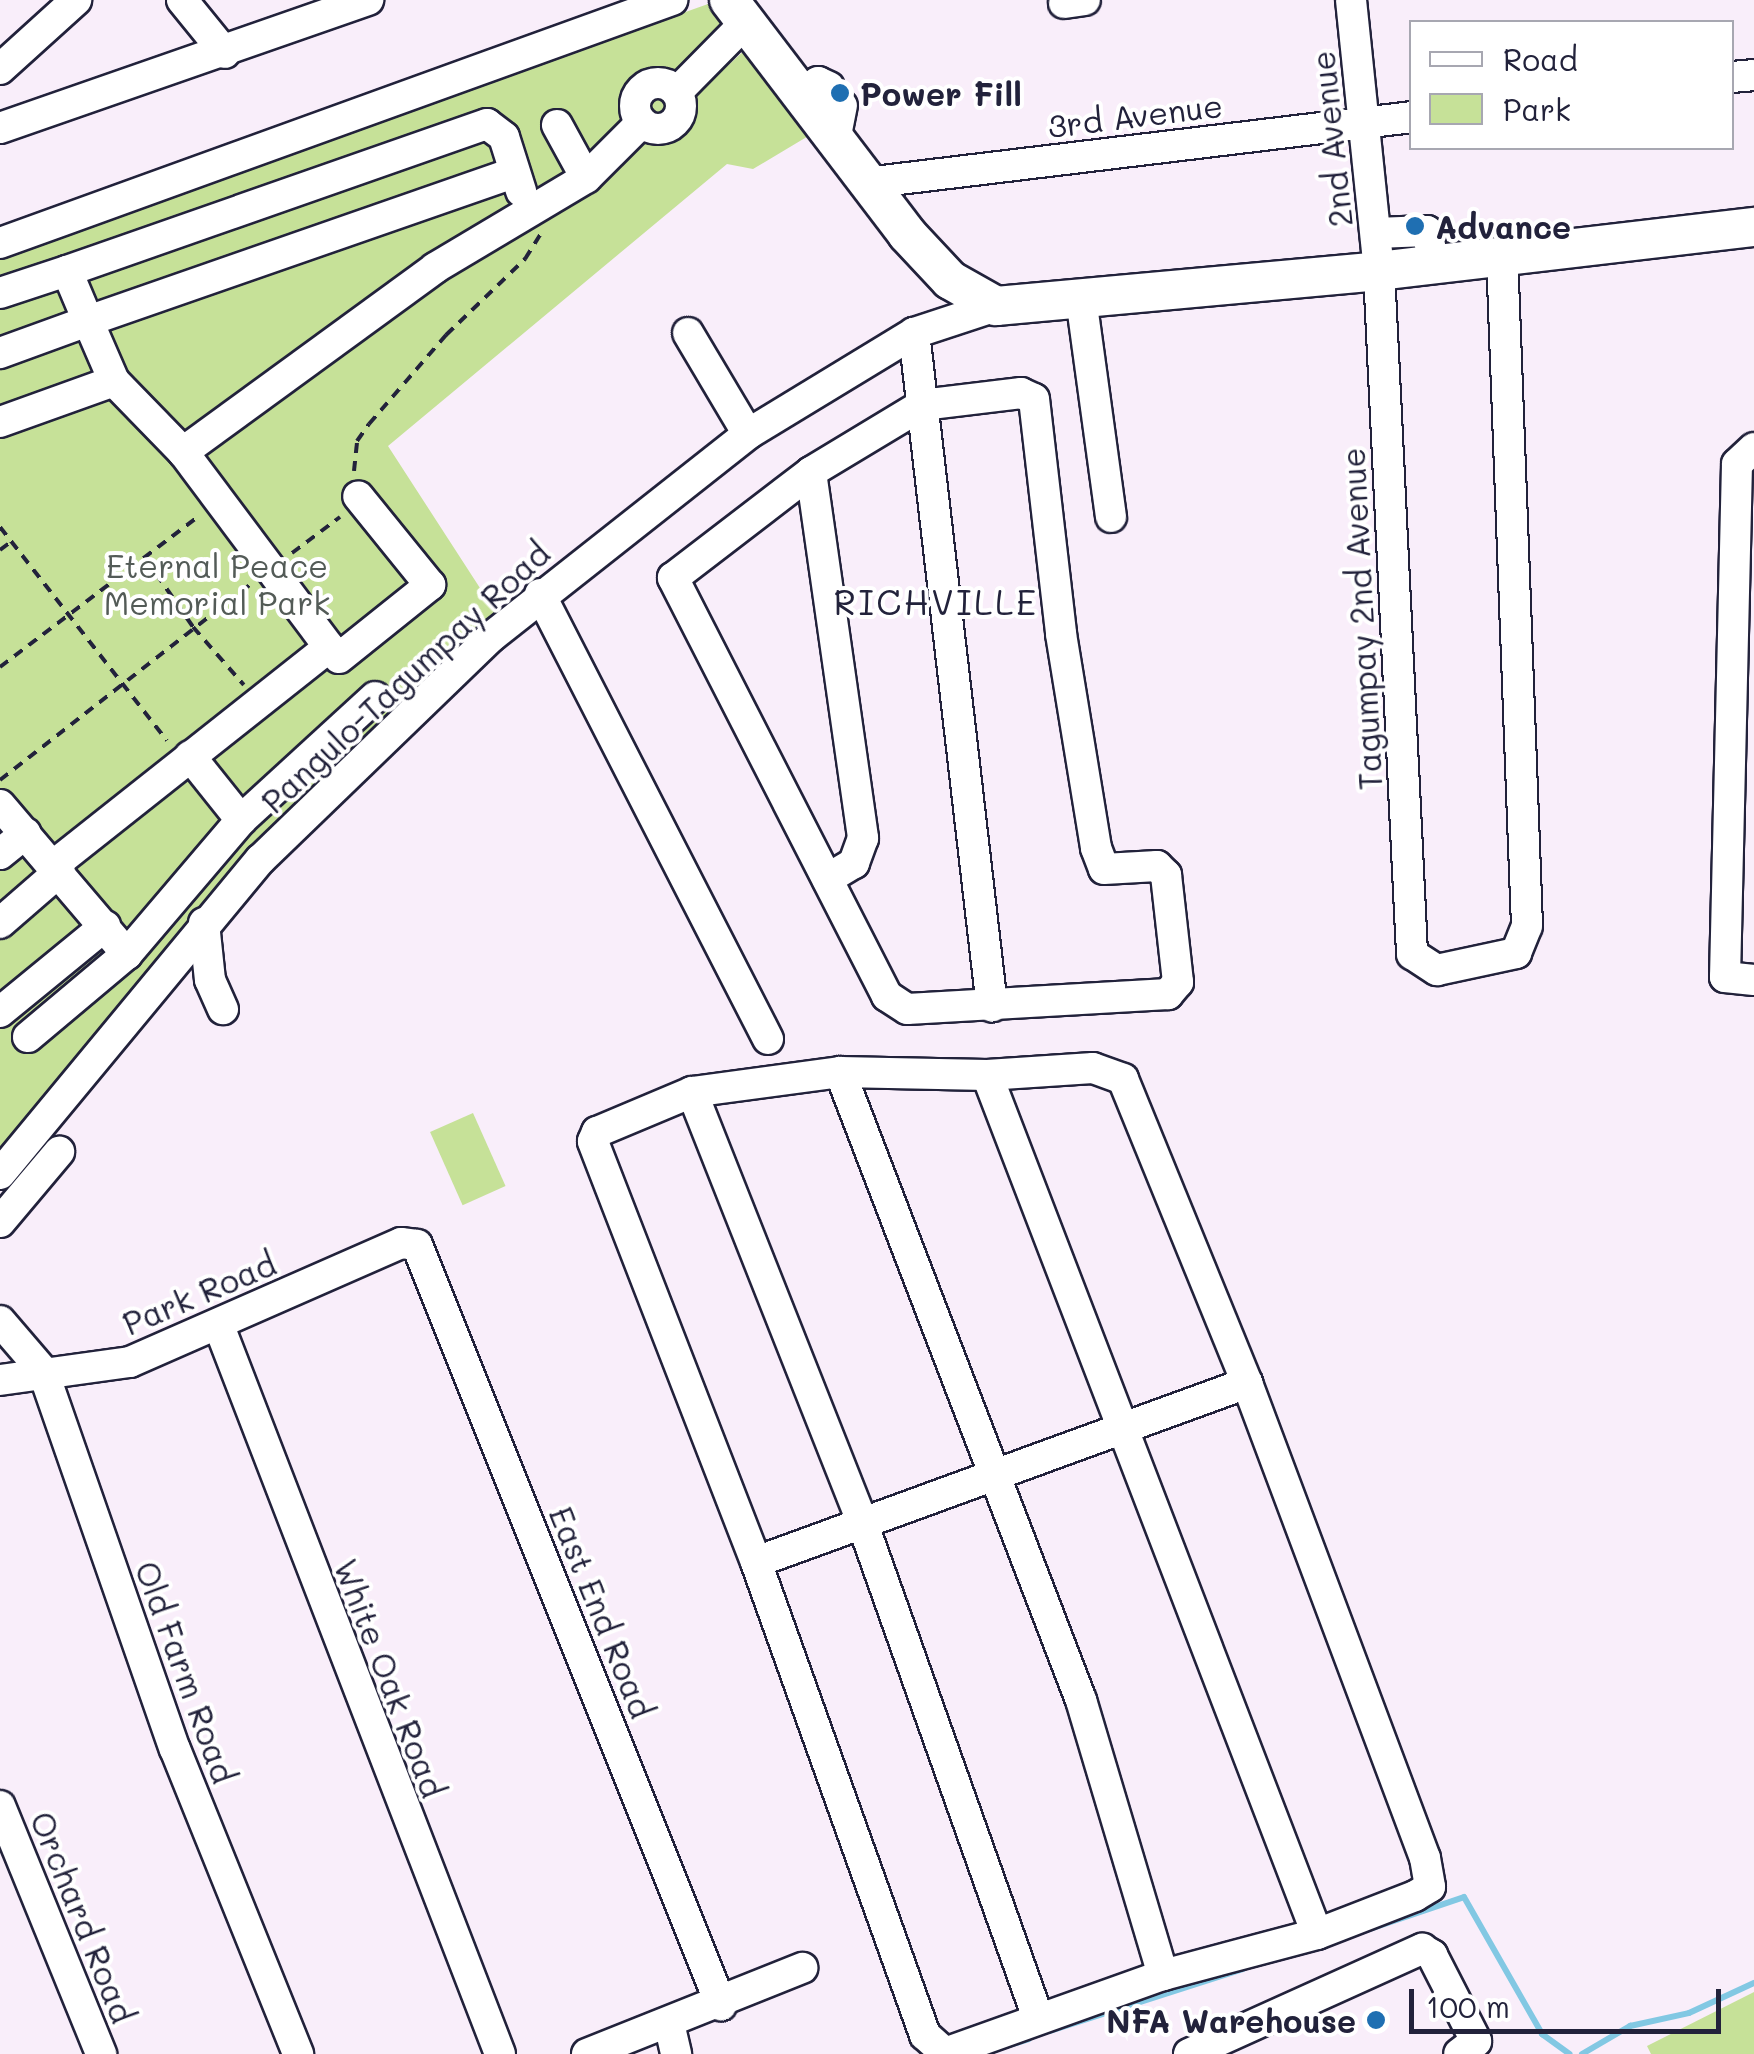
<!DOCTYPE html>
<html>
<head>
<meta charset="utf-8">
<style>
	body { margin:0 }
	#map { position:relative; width:1754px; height:2054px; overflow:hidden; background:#f9eefa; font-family:Mali,sans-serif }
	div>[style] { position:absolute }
	.green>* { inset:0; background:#c6e198; transform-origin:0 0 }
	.stream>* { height:6px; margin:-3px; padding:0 3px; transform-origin:3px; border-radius:3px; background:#82c8e3 }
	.path>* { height:4px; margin-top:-2px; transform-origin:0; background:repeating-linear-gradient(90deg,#22223b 0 10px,transparent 0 18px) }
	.roads { filter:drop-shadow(2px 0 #22223b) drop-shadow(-2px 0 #22223b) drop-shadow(0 2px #22223b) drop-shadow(0 -2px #22223b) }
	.minor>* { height:30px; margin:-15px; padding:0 15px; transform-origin:15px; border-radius:15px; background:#fff }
	.minor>.ring { margin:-15px; padding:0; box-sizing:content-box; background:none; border:30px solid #fff; border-radius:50% }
	.major>* { height:38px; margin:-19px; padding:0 19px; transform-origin:19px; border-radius:19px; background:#fff }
	.dots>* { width:28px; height:28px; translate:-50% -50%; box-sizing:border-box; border:5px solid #fff; border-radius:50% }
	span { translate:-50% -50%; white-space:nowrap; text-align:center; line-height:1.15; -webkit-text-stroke:8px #fff; paint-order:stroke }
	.poi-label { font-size:32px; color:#22223b; font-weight:700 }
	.left { translate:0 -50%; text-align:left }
	.right { translate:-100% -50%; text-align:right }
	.street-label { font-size:32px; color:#22223b }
	.park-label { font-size:32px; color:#535b57 }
	.neighbourhood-label { font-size:35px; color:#22223b; letter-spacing:2.5px }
	.legend { position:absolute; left:1409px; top:20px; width:325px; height:130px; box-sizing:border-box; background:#fff; border:2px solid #a7a7b1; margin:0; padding:12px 18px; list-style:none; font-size:30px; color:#22223b }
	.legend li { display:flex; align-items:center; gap:20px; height:50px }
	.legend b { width:50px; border:2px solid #a7a7b1 }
	.scale { position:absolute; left:1409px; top:1989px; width:312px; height:45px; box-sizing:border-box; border:5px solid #22223b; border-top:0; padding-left:12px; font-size:30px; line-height:35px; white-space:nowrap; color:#22223b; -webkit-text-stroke:8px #fff; paint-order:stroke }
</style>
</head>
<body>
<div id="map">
	<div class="green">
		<div style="clip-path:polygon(708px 4px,723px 26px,690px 100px,746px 49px,810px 135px,753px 169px,727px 164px,388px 446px,502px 622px,0 1153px,0 256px)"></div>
		<div style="left:473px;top:1113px;width:80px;height:47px;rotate:66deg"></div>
		<div style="clip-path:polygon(1754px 1992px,1754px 2054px,1651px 2054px,1647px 2046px)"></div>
	</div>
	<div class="stream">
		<div style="left:1355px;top:1934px;width:115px;rotate:-18.7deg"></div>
		<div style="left:1464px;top:1897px;width:158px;rotate:60.3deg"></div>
		<div style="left:1542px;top:2034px;width:34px;rotate:36deg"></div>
		<div style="left:1050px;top:2031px;width:203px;rotate:-17.8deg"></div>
		<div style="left:1003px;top:2047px;width:27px;rotate:-17deg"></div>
		<div style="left:1582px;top:2054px;width:56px;rotate:-30.3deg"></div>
		<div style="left:1630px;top:2026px;width:60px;rotate:-12.4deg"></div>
		<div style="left:1689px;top:2013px;width:72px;rotate:-24.8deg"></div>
	</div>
	<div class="path">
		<div style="left:354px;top:471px;width:30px;rotate:-84deg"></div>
		<div style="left:357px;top:441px;width:21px;rotate:-55deg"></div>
		<div style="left:369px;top:424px;width:118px;rotate:-49.1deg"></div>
		<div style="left:446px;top:335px;width:110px;rotate:-43.9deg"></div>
		<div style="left:525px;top:259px;width:31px;rotate:-58deg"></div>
		<div style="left:0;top:527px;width:271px;rotate:52deg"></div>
		<div style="left:0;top:550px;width:15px;rotate:-37deg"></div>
		<div style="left:292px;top:553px;width:60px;rotate:-36.9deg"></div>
		<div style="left:146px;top:559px;width:83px;rotate:55.3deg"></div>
		<div style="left:193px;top:627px;width:77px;rotate:48.7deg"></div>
		<div style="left:0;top:667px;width:250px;rotate:-37.2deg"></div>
		<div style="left:0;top:780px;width:320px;rotate:-38deg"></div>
	</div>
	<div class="roads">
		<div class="minor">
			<div style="left:182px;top:0;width:68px;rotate:50.9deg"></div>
			<div style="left:1351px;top:0;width:272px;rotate:84.1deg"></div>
			<div style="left:1379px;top:271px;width:684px;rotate:87.23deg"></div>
			<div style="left:1412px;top:954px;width:30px;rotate:33deg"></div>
			<div style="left:1437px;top:970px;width:81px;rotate:-12.1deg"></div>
			<div style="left:1516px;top:953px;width:29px;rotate:-68deg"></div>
			<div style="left:1527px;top:926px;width:672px;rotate:-92.13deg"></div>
			<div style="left:1064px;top:3px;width:21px;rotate:-8deg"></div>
			<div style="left:0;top:69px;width:103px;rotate:-42.2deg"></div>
			<div style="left:1732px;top:77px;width:22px;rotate:-5deg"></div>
			<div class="ring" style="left:635px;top:83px;width:16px;height:16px"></div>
			<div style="left:677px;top:92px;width:98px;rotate:-45.4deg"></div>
			<div style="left:801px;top:94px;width:21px;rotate:-35deg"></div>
			<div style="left:818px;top:82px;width:12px;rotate:24deg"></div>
			<div style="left:557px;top:125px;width:60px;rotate:61.3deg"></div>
			<div style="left:0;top:128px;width:390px;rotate:-19.2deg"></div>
			<div style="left:835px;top:141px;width:36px;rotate:-79deg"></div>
			<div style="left:866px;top:183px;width:550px;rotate:-6.89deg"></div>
			<div style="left:1376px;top:233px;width:51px;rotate:-2.2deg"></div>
			<div style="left:1427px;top:231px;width:33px;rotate:78deg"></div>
			<div style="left:0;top:243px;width:715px;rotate:-19.88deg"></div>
			<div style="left:67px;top:271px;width:445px;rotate:-19.3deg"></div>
			<div style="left:487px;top:124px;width:21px;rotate:37deg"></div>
			<div style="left:504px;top:137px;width:57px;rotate:72.5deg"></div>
			<div style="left:0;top:293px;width:71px;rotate:-18.2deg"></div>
			<div style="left:67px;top:271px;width:54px;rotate:67.2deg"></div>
			<div style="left:88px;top:321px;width:94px;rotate:160deg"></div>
			<div style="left:1081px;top:298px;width:221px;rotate:82.2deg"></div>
			<div style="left:688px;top:333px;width:117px;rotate:59.3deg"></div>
			<div style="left:914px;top:333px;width:678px;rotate:83.39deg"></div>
			<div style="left:1021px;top:393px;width:14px;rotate:25deg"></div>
			<div style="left:1034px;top:399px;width:237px;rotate:83.4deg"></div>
			<div style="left:1061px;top:634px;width:217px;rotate:80.7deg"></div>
			<div style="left:1096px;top:848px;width:22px;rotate:69deg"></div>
			<div style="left:1104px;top:869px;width:53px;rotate:-3.2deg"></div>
			<div style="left:1157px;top:866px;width:13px;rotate:45deg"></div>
			<div style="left:1166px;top:875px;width:108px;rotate:83.6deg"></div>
			<div style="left:1178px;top:982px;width:16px;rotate:130deg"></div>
			<div style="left:1168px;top:994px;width:261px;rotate:176.7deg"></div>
			<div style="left:907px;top:1009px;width:24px;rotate:-147deg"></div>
			<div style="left:887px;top:996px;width:470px;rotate:-117.1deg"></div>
			<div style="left:673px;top:578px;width:174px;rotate:-37.5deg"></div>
			<div style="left:811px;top:472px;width:130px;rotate:-31.1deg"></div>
			<div style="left:922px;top:405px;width:100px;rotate:-6.9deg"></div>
			<div style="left:0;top:422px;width:121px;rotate:-19.8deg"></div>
			<div style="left:1754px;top:448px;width:23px;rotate:137deg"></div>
			<div style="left:1737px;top:464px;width:513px;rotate:91.34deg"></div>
			<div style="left:1725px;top:977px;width:29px;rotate:6deg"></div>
			<div style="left:183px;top:452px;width:312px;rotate:-36.1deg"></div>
			<div style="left:435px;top:268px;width:176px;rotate:-30.8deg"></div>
			<div style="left:586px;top:178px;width:79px;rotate:-45deg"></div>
			<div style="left:811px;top:472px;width:370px;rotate:81.9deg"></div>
			<div style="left:863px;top:838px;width:27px;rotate:110deg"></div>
			<div style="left:854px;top:863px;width:31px;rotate:149deg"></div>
			<div style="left:540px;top:594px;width:500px;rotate:62.87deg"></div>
			<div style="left:339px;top:658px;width:117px;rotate:-38.7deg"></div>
			<div style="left:430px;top:585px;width:114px;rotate:-129deg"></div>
			<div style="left:190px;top:756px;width:82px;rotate:51.4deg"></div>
			<div style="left:0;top:805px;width:196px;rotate:49.6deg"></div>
			<div style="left:0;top:854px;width:33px;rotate:-39deg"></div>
			<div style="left:54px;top:865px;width:351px;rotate:-38.4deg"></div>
			<div style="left:329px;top:647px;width:244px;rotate:-126.8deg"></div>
			<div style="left:183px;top:452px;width:99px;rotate:-134.2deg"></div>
			<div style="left:114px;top:381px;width:65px;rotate:-113.4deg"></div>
			<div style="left:88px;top:321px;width:448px;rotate:-19.2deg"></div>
			<div style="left:0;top:923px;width:79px;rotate:-40.9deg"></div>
			<div style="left:204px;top:923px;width:57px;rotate:84deg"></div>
			<div style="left:210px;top:980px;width:32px;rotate:66deg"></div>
			<div style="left:0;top:1012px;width:136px;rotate:-39.3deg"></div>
			<div style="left:28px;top:1037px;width:129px;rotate:-40deg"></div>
			<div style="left:127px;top:954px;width:176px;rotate:-49.6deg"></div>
			<div style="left:241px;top:820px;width:182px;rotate:-42.5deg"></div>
			<div style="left:840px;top:1072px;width:673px;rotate:69.01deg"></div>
			<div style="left:1081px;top:1700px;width:287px;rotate:73.4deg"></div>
			<div style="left:1163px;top:1975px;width:232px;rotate:160.3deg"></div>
			<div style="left:945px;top:2053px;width:27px;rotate:-138deg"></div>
			<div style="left:925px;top:2035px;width:502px;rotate:-109.66deg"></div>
			<div style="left:756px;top:1562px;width:451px;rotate:-111.2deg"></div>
			<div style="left:593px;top:1141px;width:10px;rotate:-66deg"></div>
			<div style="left:597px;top:1132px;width:103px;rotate:-22.8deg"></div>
			<div style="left:692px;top:1092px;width:149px;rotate:-7.7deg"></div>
			<div style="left:840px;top:1072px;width:147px;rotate:1.2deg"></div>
			<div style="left:987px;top:1075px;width:106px;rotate:-3.8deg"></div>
			<div style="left:1093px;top:1068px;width:32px;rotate:20deg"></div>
			<div style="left:1123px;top:1079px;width:328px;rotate:67.8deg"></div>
			<div style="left:1247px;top:1383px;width:507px;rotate:69.46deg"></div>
			<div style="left:1425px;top:1858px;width:29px;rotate:80deg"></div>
			<div style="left:1430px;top:1887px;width:17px;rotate:149deg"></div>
			<div style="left:1415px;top:1896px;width:105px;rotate:158.8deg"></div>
			<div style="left:1317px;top:1934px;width:159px;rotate:165.1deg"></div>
			<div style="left:987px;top:1075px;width:920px;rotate:68.98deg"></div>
			<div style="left:692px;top:1092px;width:459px;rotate:68.4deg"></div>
			<div style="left:861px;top:1519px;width:529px;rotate:70.47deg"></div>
			<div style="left:0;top:1174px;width:409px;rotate:-50.4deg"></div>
			<div style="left:261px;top:859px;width:320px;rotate:-44deg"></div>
			<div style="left:491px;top:637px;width:328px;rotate:-38.3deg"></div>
			<div style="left:748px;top:434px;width:194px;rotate:-31.3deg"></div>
			<div style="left:914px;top:333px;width:86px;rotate:-18.2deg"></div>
			<div style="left:0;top:1222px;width:92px;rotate:-49.9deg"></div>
			<div style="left:0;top:1321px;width:66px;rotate:49.3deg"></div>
			<div style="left:43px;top:1371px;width:400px;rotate:70.8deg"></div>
			<div style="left:175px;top:1749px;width:329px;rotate:68deg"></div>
			<div style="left:219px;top:1326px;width:780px;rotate:68.89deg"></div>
			<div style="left:0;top:1380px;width:131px;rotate:-7.9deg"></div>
			<div style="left:130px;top:1362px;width:296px;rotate:-23.7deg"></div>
			<div style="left:401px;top:1243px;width:16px;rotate:7deg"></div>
			<div style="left:417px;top:1245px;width:819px;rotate:68.2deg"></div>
			<div style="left:756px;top:1562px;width:523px;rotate:-20.03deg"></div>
			<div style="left:0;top:1806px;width:268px;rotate:67.8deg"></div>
			<div style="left:669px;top:2023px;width:32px;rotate:77deg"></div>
			<div style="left:587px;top:2054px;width:232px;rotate:-21.8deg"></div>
			<div style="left:1189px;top:2054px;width:256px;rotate:-24.3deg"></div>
			<div style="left:1422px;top:1949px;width:12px;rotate:31deg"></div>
			<div style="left:1432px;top:1955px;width:97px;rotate:62.9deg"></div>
			<div style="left:1476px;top:2041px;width:21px;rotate:143deg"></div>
		</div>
		<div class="major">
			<div style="left:729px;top:0;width:294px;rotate:52.7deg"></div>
			<div style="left:907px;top:234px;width:63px;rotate:46.9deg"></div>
			<div style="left:950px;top:280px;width:53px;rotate:29.5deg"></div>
			<div style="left:996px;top:306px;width:385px;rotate:-5.2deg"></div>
			<div style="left:1379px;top:271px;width:378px;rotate:-6.7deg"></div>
		</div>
	</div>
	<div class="dots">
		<div style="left:840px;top:93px;background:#1f6fb2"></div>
		<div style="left:1415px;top:226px;background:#1f6fb2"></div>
		<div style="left:1376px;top:2020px;background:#1f6fb2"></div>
	</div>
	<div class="poi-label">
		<span class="left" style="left:860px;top:93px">Power Fill</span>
		<span class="left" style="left:1435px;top:226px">Advance</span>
		<span class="right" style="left:1356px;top:2020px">NFA Warehouse</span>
	</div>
	<div class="street-label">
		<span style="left:1135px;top:115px;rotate:-7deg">3rd Avenue</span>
		<span style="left:1331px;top:139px;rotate:-96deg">2nd Avenue</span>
		<span style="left:1361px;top:619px;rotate:-93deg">Tagumpay 2nd Avenue</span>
		<span style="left:405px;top:677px;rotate:-43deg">Pangulo-Tagumpay Road</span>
		<span style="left:199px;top:1293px;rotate:-23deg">Park Road</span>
		<span style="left:602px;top:1612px;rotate:68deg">East End Road</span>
		<span style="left:186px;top:1672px;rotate:70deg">Old Farm Road</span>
		<span style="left:390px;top:1678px;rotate:69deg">White Oak Road</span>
		<span style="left:83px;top:1917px;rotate:68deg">Orchard Road</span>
	</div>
	<div class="park-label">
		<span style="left:217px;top:584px">Eternal Peace<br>Memorial Park</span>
	</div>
	<div class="neighbourhood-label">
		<span style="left:936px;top:601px">RICHVILLE</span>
	</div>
	<ul class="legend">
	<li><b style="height:12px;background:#fff"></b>Road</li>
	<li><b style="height:28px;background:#c6e198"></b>Park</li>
	</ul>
	<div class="scale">100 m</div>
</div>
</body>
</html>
